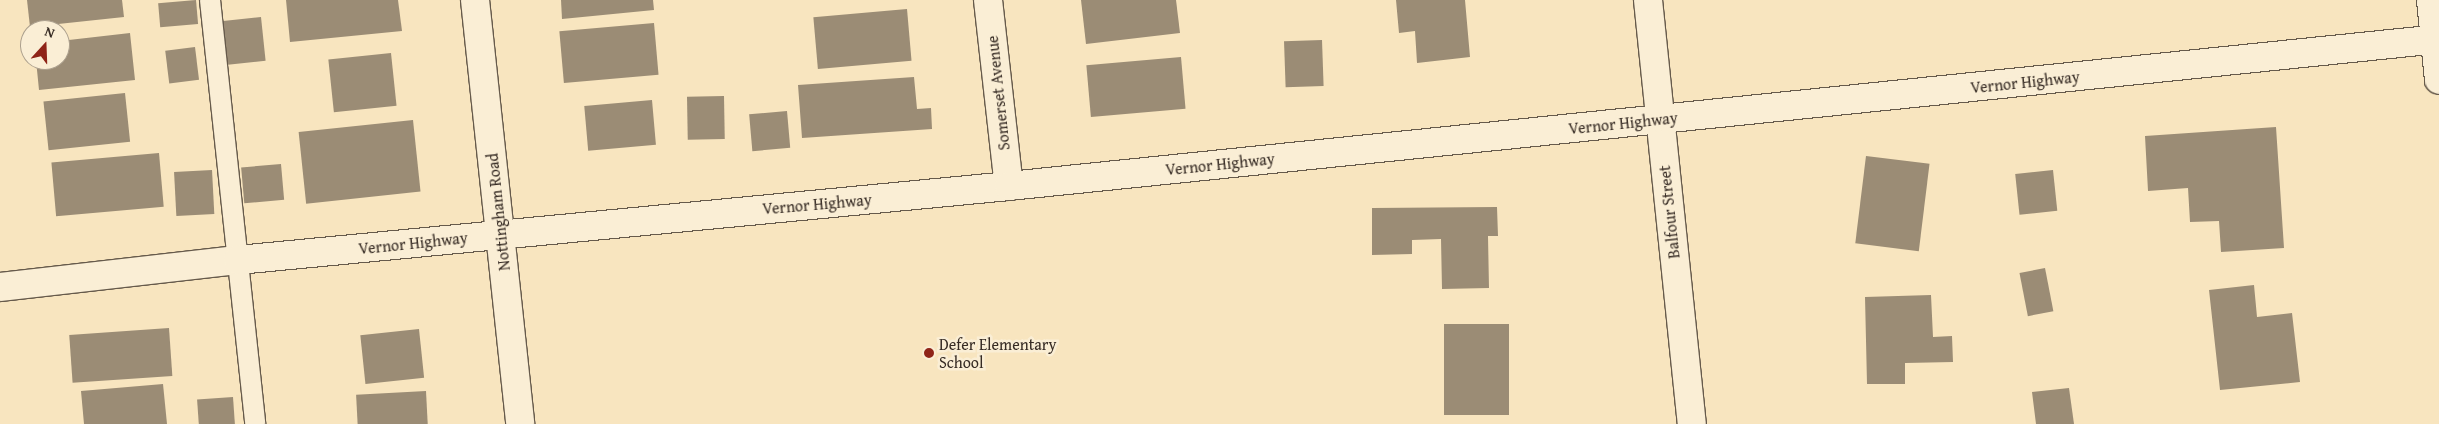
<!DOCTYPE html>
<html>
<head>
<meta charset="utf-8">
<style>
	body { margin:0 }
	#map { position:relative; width:2439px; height:424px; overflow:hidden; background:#f8e5bf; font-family:"Gentium Book Plus",serif }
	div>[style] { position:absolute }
	.building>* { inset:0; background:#9b8c75; transform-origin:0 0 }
	.roads { filter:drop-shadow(1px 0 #665a4b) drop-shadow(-1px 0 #665a4b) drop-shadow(0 1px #665a4b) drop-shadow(0 -1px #665a4b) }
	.service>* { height:20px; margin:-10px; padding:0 10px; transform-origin:10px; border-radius:10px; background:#faeed5 }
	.minor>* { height:28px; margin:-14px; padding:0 14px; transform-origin:14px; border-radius:14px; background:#faeed5 }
	.dots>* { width:14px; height:14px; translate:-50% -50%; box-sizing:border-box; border:2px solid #faeed5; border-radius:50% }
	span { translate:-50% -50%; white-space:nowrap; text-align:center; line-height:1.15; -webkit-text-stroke:5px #faeed5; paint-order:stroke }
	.street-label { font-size:16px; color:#362b24 }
	.poi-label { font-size:16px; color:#362b24 }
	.left { translate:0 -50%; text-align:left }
	.north { position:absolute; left:20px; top:20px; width:50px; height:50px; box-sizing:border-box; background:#faeed5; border:1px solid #aca08e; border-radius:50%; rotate:20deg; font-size:14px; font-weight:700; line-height:20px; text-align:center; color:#362b24 }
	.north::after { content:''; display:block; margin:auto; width:18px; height:22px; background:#8f2418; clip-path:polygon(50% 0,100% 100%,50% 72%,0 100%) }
</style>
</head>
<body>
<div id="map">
	<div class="building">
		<div style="clip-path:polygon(27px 0,122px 0,124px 17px,30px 27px)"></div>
		<div style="left:196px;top:0;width:24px;height:38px;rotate:85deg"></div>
		<div style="clip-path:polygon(286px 0,398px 0,402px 31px,290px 42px)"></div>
		<div style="clip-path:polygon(561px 0,653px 0,654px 10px,562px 19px)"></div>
		<div style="clip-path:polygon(1081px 0,1176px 0,1180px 33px,1086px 44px)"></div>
		<div style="clip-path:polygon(1396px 0,1465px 0,1470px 57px,1417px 63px,1415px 31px,1399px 33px)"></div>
		<div style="left:907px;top:9px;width:52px;height:94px;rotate:85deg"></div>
		<div style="left:261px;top:17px;width:44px;height:38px;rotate:84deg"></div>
		<div style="left:654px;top:23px;width:52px;height:95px;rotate:85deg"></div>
		<div style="clip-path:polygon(130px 33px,135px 80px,39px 90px,36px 60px,60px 60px,60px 41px)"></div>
		<div style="left:1322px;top:40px;width:46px;height:38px;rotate:88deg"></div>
		<div style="left:195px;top:47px;width:33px;height:30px;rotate:83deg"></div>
		<div style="left:391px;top:53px;width:53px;height:63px;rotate:84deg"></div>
		<div style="left:1181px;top:57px;width:52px;height:95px;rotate:85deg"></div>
		<div style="clip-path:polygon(914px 77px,917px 109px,931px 108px,932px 129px,802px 138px,798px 85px)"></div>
		<div style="left:125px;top:93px;width:49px;height:82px;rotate:84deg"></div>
		<div style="left:724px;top:96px;width:43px;height:37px;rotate:89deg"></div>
		<div style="left:652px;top:100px;width:45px;height:68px;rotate:85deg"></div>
		<div style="left:787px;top:111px;width:37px;height:38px;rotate:85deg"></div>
		<div style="left:413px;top:120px;width:72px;height:115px;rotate:84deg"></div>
		<div style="clip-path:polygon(2276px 127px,2284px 248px,2221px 252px,2219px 221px,2190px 222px,2188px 188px,2148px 191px,2145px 136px)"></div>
		<div style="left:159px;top:153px;width:54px;height:108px;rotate:85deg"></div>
		<div style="left:1866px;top:156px;width:64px;height:88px;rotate:7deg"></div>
		<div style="left:281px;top:164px;width:36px;height:40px;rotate:85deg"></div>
		<div style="left:212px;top:170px;width:44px;height:38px;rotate:87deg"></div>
		<div style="left:2053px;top:170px;width:41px;height:38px;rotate:84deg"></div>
		<div style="clip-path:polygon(1497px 207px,1498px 236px,1488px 236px,1489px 288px,1442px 289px,1441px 239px,1412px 240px,1412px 254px,1372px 255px,1372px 208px)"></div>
		<div style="left:2045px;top:268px;width:44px;height:26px;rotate:79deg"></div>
		<div style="clip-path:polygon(2254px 285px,2257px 317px,2292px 313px,2300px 382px,2220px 390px,2209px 290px)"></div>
		<div style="clip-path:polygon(1931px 295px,1933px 337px,1952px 336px,1953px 362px,1905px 363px,1905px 384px,1867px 384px,1865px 297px)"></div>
		<div style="left:1444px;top:324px;width:65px;height:91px"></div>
		<div style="left:169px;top:328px;width:48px;height:100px;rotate:86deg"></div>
		<div style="left:419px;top:329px;width:49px;height:59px;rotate:84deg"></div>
		<div style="clip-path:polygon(163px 384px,167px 424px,84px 424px,81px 391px)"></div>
		<div style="clip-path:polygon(2069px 388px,2074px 424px,2036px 424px,2032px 392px)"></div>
		<div style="left:426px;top:391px;width:33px;height:70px;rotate:87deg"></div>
		<div style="left:233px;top:397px;width:27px;height:36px;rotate:86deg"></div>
	</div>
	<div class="roads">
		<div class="service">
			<div style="left:210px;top:0;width:426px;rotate:83.9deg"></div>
		</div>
		<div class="minor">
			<div style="left:475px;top:0;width:426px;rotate:83.9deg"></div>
			<div style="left:988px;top:0;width:187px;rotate:83.6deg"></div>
			<div style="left:1648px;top:0;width:426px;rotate:84.1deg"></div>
			<div style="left:2431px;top:0;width:80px;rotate:84.3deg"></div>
			<div style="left:0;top:287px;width:240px;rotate:-6.5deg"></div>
			<div style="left:238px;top:260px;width:775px;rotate:-5.48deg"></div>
			<div style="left:1009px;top:186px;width:1438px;rotate:-5.87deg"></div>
		</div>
	</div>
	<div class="dots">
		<div style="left:929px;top:353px;background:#8f2418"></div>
	</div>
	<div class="street-label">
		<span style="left:2025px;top:82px;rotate:-6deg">Vernor Highway</span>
		<span style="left:998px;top:93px;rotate:-96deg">Somerset Avenue</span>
		<span style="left:1623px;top:123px;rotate:-6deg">Vernor Highway</span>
		<span style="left:1220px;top:164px;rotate:-6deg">Vernor Highway</span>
		<span style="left:817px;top:204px;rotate:-5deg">Vernor Highway</span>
		<span style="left:498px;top:212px;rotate:-96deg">Nottingham Road</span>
		<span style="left:1669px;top:212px;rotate:-96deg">Balfour Street</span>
		<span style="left:413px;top:243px;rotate:-6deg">Vernor Highway</span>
	</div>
	<div class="poi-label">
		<span class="left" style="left:939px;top:353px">Defer Elementary<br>School</span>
	</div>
	<div class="north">N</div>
</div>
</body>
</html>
